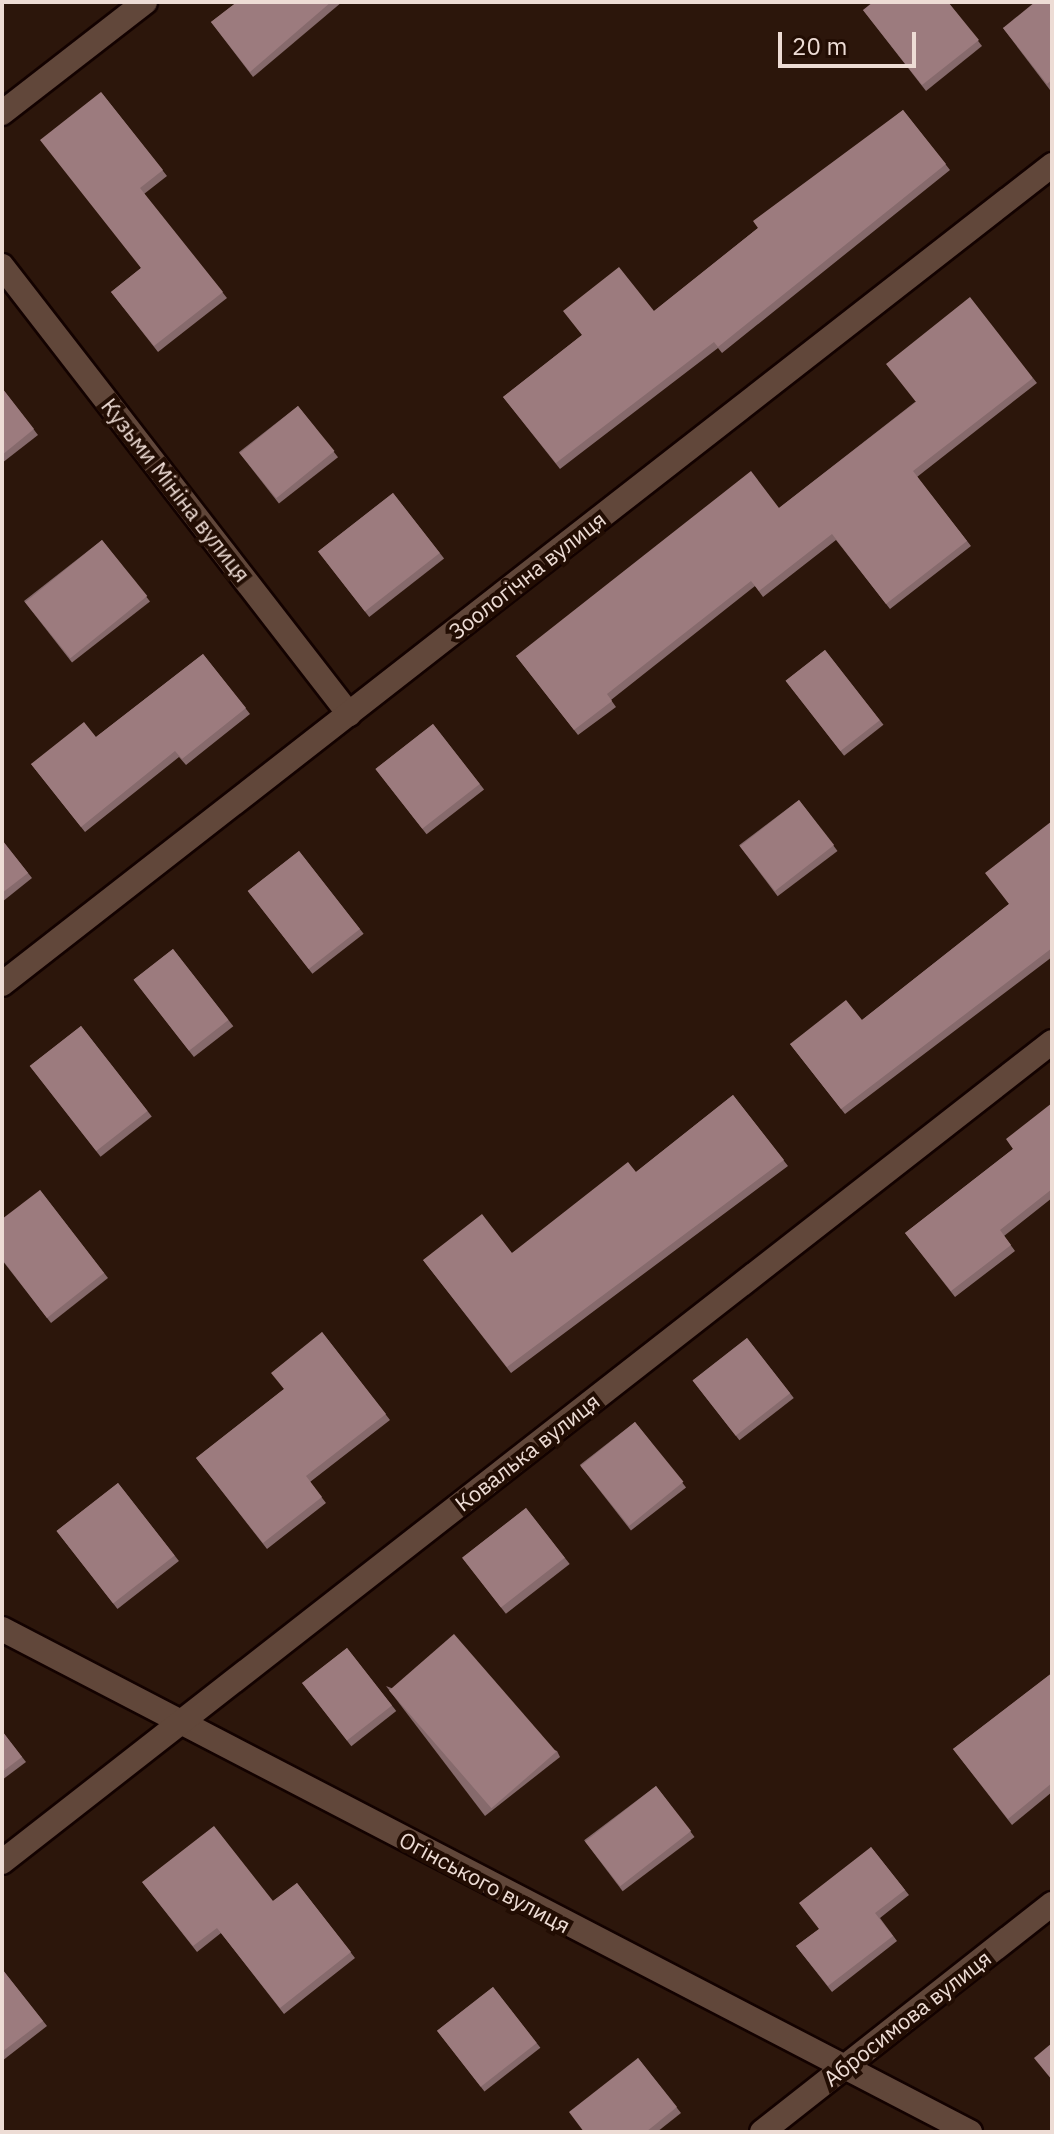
<!DOCTYPE html>
<html>
<head>
<meta charset="utf-8">
<style>
	body { margin:0 }
	#map { position:relative; width:1054px; height:2134px; overflow:hidden; background:#2c160b; font-family:"IBM Plex Sans",sans-serif }
	div>[style] { position:absolute }
	.roads { filter:drop-shadow(2px 0 #130200) drop-shadow(-2px 0 #130200) drop-shadow(0 2px #130200) drop-shadow(0 -2px #130200) }
	.minor>* { height:24px; margin:-12px; padding:0 12px; transform-origin:12px; border-radius:12px; background:#61473a }
	.wall>* { inset:0; background:#866a6c; transform-origin:0 0 }
	.building>* { inset:0; background:#9c7b7e; transform-origin:0 0 }
	span { translate:-50% -50%; white-space:nowrap; text-align:center; line-height:1.15; -webkit-text-stroke:8px #220d03; paint-order:stroke }
	.street-label { font-size:22px; color:#eddcd5 }
	.frame { position:absolute; inset:0; border:4px solid #eddcd5; pointer-events:none }
	.scale { position:absolute; left:778px; top:32px; width:138px; height:36px; box-sizing:border-box; border:4px solid #eddcd5; border-top:0; padding-left:10px; font-size:24px; line-height:28px; white-space:nowrap; color:#eddcd5; -webkit-text-stroke:6px #220d03; paint-order:stroke }
</style>
</head>
<body>
<div id="map">
	<div class="roads">
		<div class="minor">
			<div style="left:2px;top:113px;width:181px;rotate:-37.8deg"></div>
			<div style="left:2px;top:266px;width:567px;rotate:52.24deg"></div>
			<div style="left:2px;top:984px;width:1332px;rotate:-37.95deg"></div>
			<div style="left:2px;top:1629px;width:1091px;rotate:27.46deg"></div>
			<div style="left:2px;top:1862px;width:1332px;rotate:-37.99deg"></div>
			<div style="left:762px;top:2132px;width:369px;rotate:-38.2deg"></div>
		</div>
	</div>
	<div class="wall">
		<div style="clip-path:polygon(237px 2px,342px 2px,253px 77px,211px 22px)"></div>
		<div style="clip-path:polygon(948px 2px,982px 46px,926px 91px,863px 10px)"></div>
		<div style="clip-path:polygon(1052px 2px,1052px 88px,1050px 90px,1003px 28px)"></div>
		<div style="clip-path:polygon(101px 92px,167px 176px,144px 194px,227px 298px,158px 352px,111px 292px,141px 268px)"></div>
		<div style="clip-path:polygon(903px 110px,950px 170px,722px 353px,718px 348px,560px 469px,503px 397px,582px 335px,654px 311px,758px 228px)"></div>
		<div style="clip-path:polygon(1033px 378px,1037px 383px,917px 477px,971px 546px,890px 609px,836px 540px,763px 597px,755px 586px,611px 700px,616px 707px,578px 735px,516px 656px,779px 508px,915px 402px)"></div>
		<div style="clip-path:polygon(2px 388px,38px 435px,2px 463px)"></div>
		<div style="left:298px;top:406px;width:65px;height:75px;rotate:52deg"></div>
		<div style="left:393px;top:493px;width:83px;height:95px;rotate:52deg"></div>
		<div style="left:102px;top:540px;width:78px;height:99px;rotate:52deg"></div>
		<div style="left:825px;top:650px;width:95px;height:50px;rotate:52deg"></div>
		<div style="clip-path:polygon(203px 654px,250px 714px,186px 765px,179px 757px,85px 832px,31px 764px,96px 737px)"></div>
		<div style="left:433px;top:724px;width:83px;height:73px;rotate:52deg"></div>
		<div style="left:799px;top:800px;width:64px;height:75px;rotate:53deg"></div>
		<div style="clip-path:polygon(1052px 821px,1052px 957px,845px 1114px,790px 1044px,862px 1020px,1009px 904px)"></div>
		<div style="clip-path:polygon(2px 840px,32px 878px,2px 902px)"></div>
		<div style="left:299px;top:851px;width:105px;height:65px;rotate:52deg"></div>
		<div style="left:173px;top:949px;width:98px;height:50px;rotate:52deg"></div>
		<div style="left:81px;top:1026px;width:115px;height:65px;rotate:52deg"></div>
		<div style="clip-path:polygon(733px 1095px,788px 1166px,511px 1373px,423px 1260px,512px 1253px,636px 1172px)"></div>
		<div style="clip-path:polygon(1052px 1103px,1052px 1198px,1004px 1236px,1015px 1251px,955px 1297px,905px 1233px,1013px 1149px)"></div>
		<div style="clip-path:polygon(40px 1190px,108px 1278px,51px 1323px,2px 1260px)"></div>
		<div style="clip-path:polygon(322px 1332px,390px 1420px,310px 1482px,326px 1503px,267px 1549px,196px 1458px,284px 1389px)"></div>
		<div style="left:747px;top:1338px;width:76px;height:69px;rotate:52deg"></div>
		<div style="left:635px;top:1422px;width:83px;height:70px;rotate:52deg"></div>
		<div style="left:118px;top:1483px;width:99px;height:78px;rotate:52deg"></div>
		<div style="left:526px;top:1508px;width:71px;height:81px;rotate:52deg"></div>
		<div style="left:347px;top:1648px;width:80px;height:57px;rotate:52deg"></div>
		<div style="clip-path:polygon(1052px 1673px,1052px 1792px,1012px 1825px,953px 1749px)"></div>
		<div style="clip-path:polygon(386px 1686px,557px 1751px,560px 1757px,485px 1816px)"></div>
		<div style="clip-path:polygon(2px 1731px,26px 1762px,2px 1780px)"></div>
		<div style="left:656px;top:1786px;width:64px;height:90px;rotate:53deg"></div>
		<div style="clip-path:polygon(871px 1847px,909px 1895px,880px 1918px,897px 1941px,832px 1992px,796px 1946px,819px 1929px)"></div>
		<div style="clip-path:polygon(142px 1882px,273px 1901px,297px 1883px,355px 1958px,284px 2014px,221px 1933px,197px 1952px)"></div>
		<div style="clip-path:polygon(2px 1969px,47px 2026px,2px 2061px)"></div>
		<div style="left:493px;top:1987px;width:77px;height:71px;rotate:52deg"></div>
		<div style="clip-path:polygon(638px 2058px,681px 2113px,657px 2132px,584px 2132px)"></div>
	</div>
	<div class="building">
		<div style="clip-path:polygon(237px 2px,331px 2px,250px 72px,211px 22px)"></div>
		<div style="clip-path:polygon(873px 2px,948px 2px,979px 40px,922px 85px,863px 10px)"></div>
		<div style="clip-path:polygon(1035px 2px,1052px 2px,1052px 80px,1047px 84px,1003px 28px)"></div>
		<div style="clip-path:polygon(101px 92px,163px 170px,140px 188px,223px 292px,154px 346px,111px 292px,141px 268px,40px 140px)"></div>
		<div style="clip-path:polygon(903px 110px,946px 164px,718px 347px,714px 342px,556px 463px,503px 397px,582px 335px,563px 311px,619px 267px,654px 311px,758px 228px,753px 221px)"></div>
		<div style="clip-path:polygon(970px 297px,1033px 378px,913px 471px,967px 541px,886px 604px,832px 534px,759px 591px,751px 581px,607px 694px,612px 701px,574px 730px,516px 656px,751px 471px,779px 508px,916px 402px,886px 364px)"></div>
		<div style="clip-path:polygon(2px 388px,34px 429px,2px 455px)"></div>
		<div style="left:298px;top:406px;width:58px;height:75px;rotate:51deg"></div>
		<div style="left:393px;top:493px;width:76px;height:95px;rotate:52deg"></div>
		<div style="left:102px;top:540px;width:72px;height:99px;rotate:51deg"></div>
		<div style="left:825px;top:650px;width:89px;height:50px;rotate:52deg"></div>
		<div style="clip-path:polygon(203px 654px,246px 708px,182px 759px,175px 751px,81px 827px,31px 764px,84px 722px,96px 737px)"></div>
		<div style="left:433px;top:724px;width:76px;height:73px;rotate:52deg"></div>
		<div style="left:799px;top:800px;width:57px;height:75px;rotate:52deg"></div>
		<div style="clip-path:polygon(1052px 821px,1052px 948px,841px 1109px,790px 1044px,846px 1000px,862px 1020px,1009px 904px,985px 873px)"></div>
		<div style="clip-path:polygon(2px 840px,28px 873px,2px 893px)"></div>
		<div style="left:299px;top:851px;width:99px;height:65px;rotate:52deg"></div>
		<div style="left:173px;top:949px;width:90px;height:50px;rotate:52deg"></div>
		<div style="left:81px;top:1026px;width:108px;height:65px;rotate:52deg"></div>
		<div style="clip-path:polygon(733px 1095px,784px 1160px,507px 1367px,423px 1260px,482px 1214px,512px 1253px,628px 1162px,636px 1172px)"></div>
		<div style="clip-path:polygon(1052px 1103px,1052px 1189px,1000px 1230px,1011px 1245px,951px 1291px,905px 1233px,1013px 1149px,1006px 1139px)"></div>
		<div style="clip-path:polygon(40px 1190px,104px 1273px,47px 1318px,2px 1259px,2px 1219px)"></div>
		<div style="clip-path:polygon(322px 1332px,386px 1414px,306px 1476px,322px 1497px,263px 1543px,196px 1458px,284px 1389px,271px 1373px)"></div>
		<div style="left:747px;top:1338px;width:70px;height:69px;rotate:52deg"></div>
		<div style="left:635px;top:1422px;width:77px;height:70px;rotate:51deg"></div>
		<div style="left:118px;top:1483px;width:92px;height:78px;rotate:52deg"></div>
		<div style="left:526px;top:1508px;width:63px;height:81px;rotate:52deg"></div>
		<div style="left:454px;top:1634px;width:156px;height:86px;rotate:49deg"></div>
		<div style="left:347px;top:1648px;width:73px;height:57px;rotate:52deg"></div>
		<div style="clip-path:polygon(1052px 1673px,1052px 1783px,1008px 1819px,953px 1749px)"></div>
		<div style="clip-path:polygon(2px 1731px,22px 1757px,2px 1772px)"></div>
		<div style="left:656px;top:1786px;width:57px;height:90px;rotate:52deg"></div>
		<div style="clip-path:polygon(214px 1826px,273px 1901px,297px 1883px,351px 1952px,280px 2008px,217px 1928px,193px 1946px,142px 1882px)"></div>
		<div style="clip-path:polygon(871px 1847px,905px 1890px,875px 1913px,893px 1936px,828px 1986px,796px 1946px,819px 1929px,799px 1903px)"></div>
		<div style="clip-path:polygon(2px 1969px,43px 2021px,2px 2052px)"></div>
		<div style="left:493px;top:1987px;width:71px;height:71px;rotate:52deg"></div>
		<div style="clip-path:polygon(1052px 2043px,1052px 2080px,1034px 2058px)"></div>
		<div style="clip-path:polygon(638px 2058px,677px 2107px,646px 2132px,584px 2132px,569px 2112px)"></div>
	</div>
	<div class="street-label">
		<span style="left:176px;top:490px;rotate:52deg">Кузьми Мініна вулиця</span>
		<span style="left:527px;top:575px;rotate:-38deg">Зоологічна вулиця</span>
		<span style="left:527px;top:1452px;rotate:-38deg">Ковалька вулиця</span>
		<span style="left:485px;top:1882px;rotate:28deg">Огінського вулиця</span>
		<span style="left:907px;top:2018px;rotate:-38deg">Абросимова вулиця</span>
	</div>
	<div class="frame"></div>
	<div class="scale">20 m</div>
</div>
</body>
</html>
